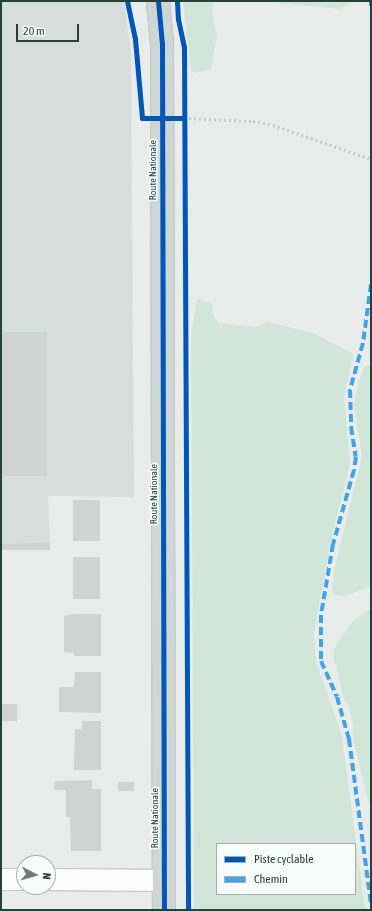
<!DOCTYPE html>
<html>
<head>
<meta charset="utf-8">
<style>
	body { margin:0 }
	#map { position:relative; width:372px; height:911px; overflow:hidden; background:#e8edeb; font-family:"Asap Condensed",sans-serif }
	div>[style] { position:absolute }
	.built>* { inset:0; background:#d6dedb }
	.green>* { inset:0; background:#d1e6d8 }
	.building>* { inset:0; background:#cfd4d2; transform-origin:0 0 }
	.path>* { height:2.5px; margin-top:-1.25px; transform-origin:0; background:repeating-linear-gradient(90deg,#c3ccca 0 2px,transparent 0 5px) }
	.roads { filter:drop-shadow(1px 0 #c5cac8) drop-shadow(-1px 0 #c5cac8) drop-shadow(0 1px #c5cac8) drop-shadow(0 -1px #c5cac8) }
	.street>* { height:21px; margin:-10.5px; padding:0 10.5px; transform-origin:10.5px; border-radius:10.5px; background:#fcfcfc }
	.primary>* { height:22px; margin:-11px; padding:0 11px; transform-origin:11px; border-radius:11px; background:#cfd7d5 }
	.quiet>* { height:4px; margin-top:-2px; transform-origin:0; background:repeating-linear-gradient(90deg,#3ea4ec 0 8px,transparent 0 12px) }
	.cycleway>* { height:5px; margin:-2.5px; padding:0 2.5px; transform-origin:2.5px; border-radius:2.5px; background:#0057b8 }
	span { translate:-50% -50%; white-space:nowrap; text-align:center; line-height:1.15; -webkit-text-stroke:3.5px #f7fbf9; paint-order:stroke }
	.street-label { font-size:10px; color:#24423a }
	.frame { position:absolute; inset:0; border:2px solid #24423a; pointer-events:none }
	.legend { position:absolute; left:216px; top:843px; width:140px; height:52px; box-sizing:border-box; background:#f7fbf9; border:1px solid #a3b1ad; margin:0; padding:5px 7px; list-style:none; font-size:12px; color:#24423a }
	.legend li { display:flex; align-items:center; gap:8px; height:20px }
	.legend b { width:20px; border:1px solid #a3b1ad }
	.north { position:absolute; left:16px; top:855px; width:40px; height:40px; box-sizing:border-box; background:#f7fbf9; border:1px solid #a3b1ad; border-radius:50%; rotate:96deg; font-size:11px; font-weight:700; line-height:16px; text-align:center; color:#24423a }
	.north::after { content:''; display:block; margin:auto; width:14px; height:18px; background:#697e78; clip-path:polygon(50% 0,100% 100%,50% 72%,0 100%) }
	.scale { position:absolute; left:16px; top:24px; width:63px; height:18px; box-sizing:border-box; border:2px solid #24423a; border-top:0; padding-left:5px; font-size:12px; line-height:14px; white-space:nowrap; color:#24423a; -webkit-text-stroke:3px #f7fbf9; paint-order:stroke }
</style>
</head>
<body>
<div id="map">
	<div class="built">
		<div style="clip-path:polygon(1px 1px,124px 1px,131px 52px,134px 497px,48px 496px,50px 550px,1px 550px)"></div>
	</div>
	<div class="green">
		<div style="clip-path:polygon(183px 1px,214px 1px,212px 13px,217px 35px,211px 69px,196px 73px,191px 71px)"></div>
		<div style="clip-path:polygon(257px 1px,352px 1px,341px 9px)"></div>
		<div style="clip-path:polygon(evenodd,197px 299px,213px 304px,213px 314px,218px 323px,255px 327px,269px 322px,313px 333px,354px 354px,344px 397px,350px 465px,332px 536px,314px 633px,316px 661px,342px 736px,365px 910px,194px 910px,191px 335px,197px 299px,217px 844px,355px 844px,355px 894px,217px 894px,217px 844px)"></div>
		<div style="clip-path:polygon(371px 364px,371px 586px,346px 596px,335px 595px,332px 592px,334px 571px,362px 456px,354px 406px,356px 393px,363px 368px)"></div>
		<div style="clip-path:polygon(371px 608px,371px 811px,353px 739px,353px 725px,349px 706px,344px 699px,333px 655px,335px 647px,353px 621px)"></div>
	</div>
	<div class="building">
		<div style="left:1px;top:332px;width:46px;height:144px"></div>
		<div style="left:73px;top:500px;width:27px;height:41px"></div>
		<div style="clip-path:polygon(50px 543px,50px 550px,1px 550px,1px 544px)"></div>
		<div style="left:73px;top:557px;width:27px;height:42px"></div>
		<div style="clip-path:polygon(74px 614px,101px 614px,101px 656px,74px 656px,74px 653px,64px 652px,64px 616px)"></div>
		<div style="clip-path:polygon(75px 672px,101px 672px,101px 713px,59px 712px,59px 687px,74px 687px)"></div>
		<div style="left:1px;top:704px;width:16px;height:17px"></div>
		<div style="clip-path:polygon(82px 721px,101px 721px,101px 770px,74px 770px,75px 729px,82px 729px)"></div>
		<div style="clip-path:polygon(92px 780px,92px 789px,101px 789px,101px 851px,71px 851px,70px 817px,66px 817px,66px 790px,54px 790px,55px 781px)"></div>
		<div style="left:134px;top:782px;width:9px;height:16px;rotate:90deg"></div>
	</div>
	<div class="path">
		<div style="left:127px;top:1px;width:73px;rotate:80.5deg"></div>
		<div style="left:184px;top:118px;width:69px;rotate:2.5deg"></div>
		<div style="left:253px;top:121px;width:20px;rotate:11deg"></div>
		<div style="left:273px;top:125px;width:104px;rotate:19.1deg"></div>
	</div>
	<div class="roads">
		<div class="street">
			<div style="left:1px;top:879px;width:23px"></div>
			<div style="left:48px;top:879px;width:116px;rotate:0.5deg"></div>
		</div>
		<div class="primary">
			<div style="left:158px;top:1px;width:43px;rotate:84.7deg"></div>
			<div style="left:162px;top:44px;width:866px;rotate:89.87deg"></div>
		</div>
	</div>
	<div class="quiet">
		<div style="left:371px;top:1px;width:5px;rotate:90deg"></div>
		<div style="left:371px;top:284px;width:60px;rotate:97.7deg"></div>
		<div style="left:363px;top:343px;width:49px;rotate:105.5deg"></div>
		<div style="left:350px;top:390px;width:37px;rotate:88deg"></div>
		<div style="left:351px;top:427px;width:30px;rotate:81deg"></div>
		<div style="left:356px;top:457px;width:13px;rotate:99deg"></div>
		<div style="left:354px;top:470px;width:77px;rotate:105.8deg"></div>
		<div style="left:333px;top:544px;width:72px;rotate:99.6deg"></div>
		<div style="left:321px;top:615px;width:46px;rotate:90deg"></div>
		<div style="left:321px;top:661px;width:39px;rotate:66deg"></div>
		<div style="left:337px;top:697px;width:44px;rotate:74.1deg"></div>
		<div style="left:349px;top:739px;width:165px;rotate:82.4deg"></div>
	</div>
	<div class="cycleway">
		<div style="left:127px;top:1px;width:39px;rotate:78deg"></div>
		<div style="left:135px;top:39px;width:79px;rotate:84.9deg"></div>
		<div style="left:142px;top:118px;width:42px"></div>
		<div style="left:158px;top:1px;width:43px;rotate:84.7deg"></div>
		<div style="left:162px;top:44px;width:866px;rotate:89.87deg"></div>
		<div style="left:177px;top:1px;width:18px;rotate:87deg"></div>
		<div style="left:178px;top:19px;width:29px;rotate:78deg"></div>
		<div style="left:184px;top:47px;width:863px;rotate:89.73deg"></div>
	</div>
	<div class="street-label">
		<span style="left:153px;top:170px;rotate:-90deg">Route Nationale</span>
		<span style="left:154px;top:494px;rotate:-90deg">Route Nationale</span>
		<span style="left:155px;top:818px;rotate:-90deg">Route Nationale</span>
	</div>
	<div class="frame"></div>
	<ul class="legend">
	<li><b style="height:5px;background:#0057b8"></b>Piste cyclable</li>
	<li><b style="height:5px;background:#3ea4ec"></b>Chemin</li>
	</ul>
	<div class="north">N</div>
	<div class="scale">20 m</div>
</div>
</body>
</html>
